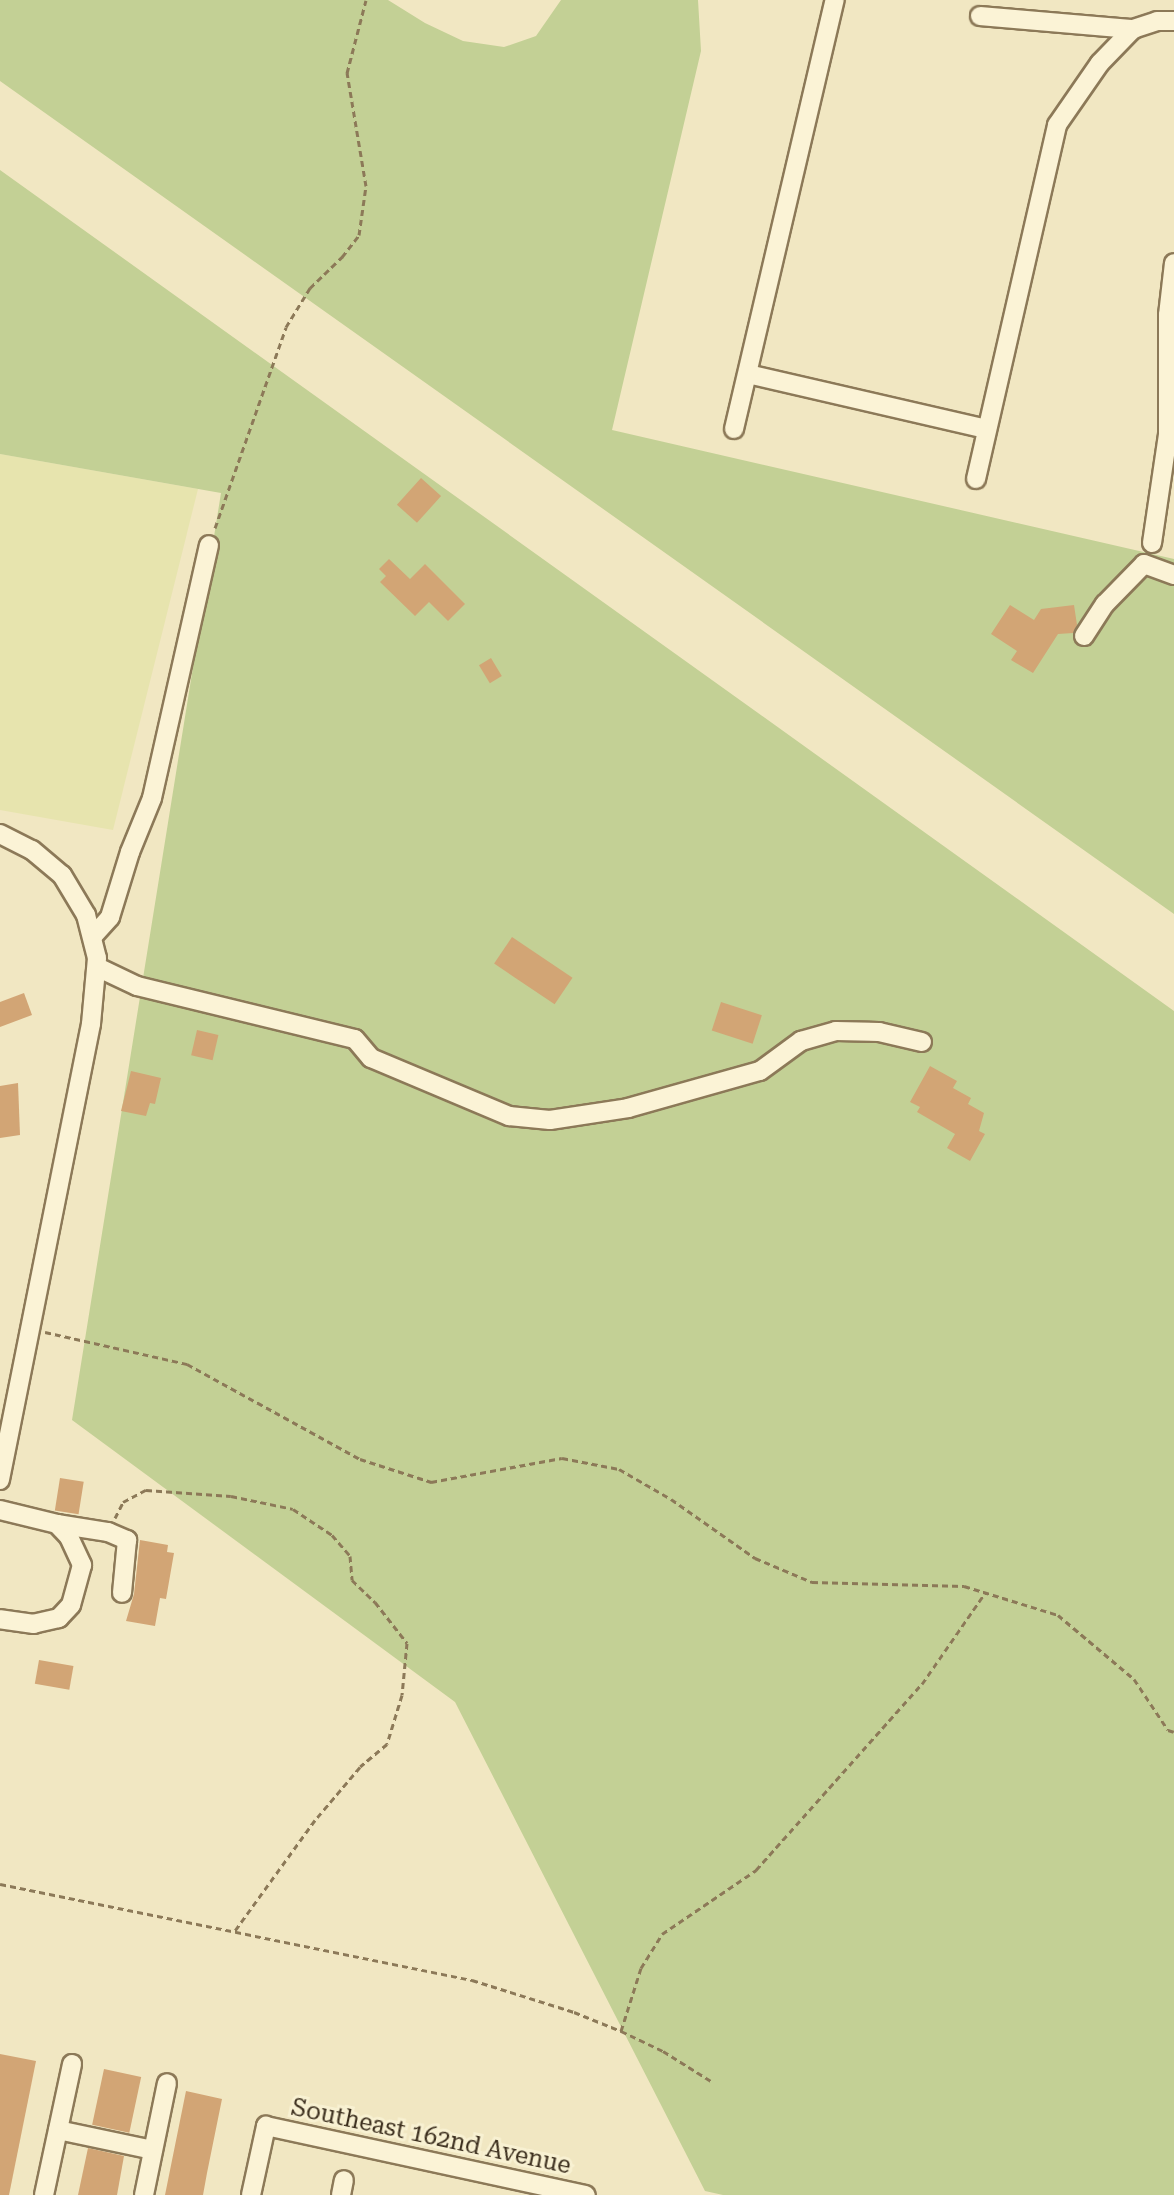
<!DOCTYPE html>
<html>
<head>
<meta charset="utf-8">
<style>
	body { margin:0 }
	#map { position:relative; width:1174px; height:2195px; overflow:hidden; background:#f1e7c2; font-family:"Roboto Serif",serif }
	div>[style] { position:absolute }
	.farmland>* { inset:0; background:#e7e4ae }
	.green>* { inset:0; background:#c3d095 }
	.building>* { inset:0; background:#d2a575; transform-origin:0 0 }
	.path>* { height:3px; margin-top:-1.5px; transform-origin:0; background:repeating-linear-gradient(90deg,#8c7958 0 6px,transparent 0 10px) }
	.roads { filter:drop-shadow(2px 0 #8c7958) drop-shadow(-2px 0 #8c7958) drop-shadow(0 2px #8c7958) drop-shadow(0 -2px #8c7958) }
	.minor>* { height:18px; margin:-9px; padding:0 9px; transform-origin:9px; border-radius:9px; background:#fbf3d6 }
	span { translate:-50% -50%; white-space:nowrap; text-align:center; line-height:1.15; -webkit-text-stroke:6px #f8f1d2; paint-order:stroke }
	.street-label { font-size:24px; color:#3b2e1d }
</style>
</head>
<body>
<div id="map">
	<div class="farmland">
		<div style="clip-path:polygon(0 454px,198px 489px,113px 830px,0 810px)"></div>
	</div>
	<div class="green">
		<div style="clip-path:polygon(0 0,388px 0,425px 23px,463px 41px,504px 47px,536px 36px,561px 0,698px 0,701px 51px,612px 430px,1174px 559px,1174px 914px,0 81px)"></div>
		<div style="clip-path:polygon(0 170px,1174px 1011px,1174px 2195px,723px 2195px,705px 2191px,455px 1702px,72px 1420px,221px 493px,0 454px)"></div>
	</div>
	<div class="building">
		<div style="left:421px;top:478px;width:27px;height:36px;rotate:42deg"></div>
		<div style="clip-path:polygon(389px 559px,410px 579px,425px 564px,465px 604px,448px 621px,429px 602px,415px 616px,380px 582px,386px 576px,379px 569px)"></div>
		<div style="clip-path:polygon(1010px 605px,1034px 620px,1041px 609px,1074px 605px,1077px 625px,1073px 633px,1058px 634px,1033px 673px,1011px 660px,1017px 651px,991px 634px)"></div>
		<div style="left:491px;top:658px;width:21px;height:14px;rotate:59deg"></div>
		<div style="left:512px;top:937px;width:73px;height:32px;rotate:34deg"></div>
		<div style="clip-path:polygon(24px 993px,32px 1015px,0 1027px,0 1002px)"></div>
		<div style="left:721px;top:1002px;width:43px;height:30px;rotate:18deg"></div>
		<div style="left:197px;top:1030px;width:22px;height:26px;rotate:13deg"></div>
		<div style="clip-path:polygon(930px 1066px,957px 1081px,953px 1088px,971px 1098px,968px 1104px,984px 1113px,979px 1131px,985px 1134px,970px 1161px,947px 1148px,955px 1134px,917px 1112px,920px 1107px,910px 1102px)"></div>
		<div style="clip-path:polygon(131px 1071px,161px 1078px,155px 1104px,150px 1103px,146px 1116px,121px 1111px)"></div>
		<div style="clip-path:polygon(18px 1083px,20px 1135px,0 1138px,0 1086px)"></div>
		<div style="left:60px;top:1478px;width:24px;height:33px;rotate:9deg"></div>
		<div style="clip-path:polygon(140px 1540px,168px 1545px,167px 1552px,174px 1553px,166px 1599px,160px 1598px,155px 1626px,126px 1621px,134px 1594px)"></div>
		<div style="left:39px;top:1660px;width:35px;height:24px;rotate:10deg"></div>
		<div style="clip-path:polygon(0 2054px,36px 2061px,9px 2195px,0 2195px)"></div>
		<div style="left:104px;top:2069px;width:38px;height:57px;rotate:12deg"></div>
		<div style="clip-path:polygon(186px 2091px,222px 2099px,207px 2173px,203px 2195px,165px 2195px)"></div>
		<div style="clip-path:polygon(88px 2148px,124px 2156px,117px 2195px,78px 2195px)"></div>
	</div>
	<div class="path">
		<div style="left:215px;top:528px;width:213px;rotate:-70.5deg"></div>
		<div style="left:286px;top:327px;width:46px;rotate:-58.4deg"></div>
		<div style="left:310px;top:288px;width:45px;rotate:-44.1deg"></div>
		<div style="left:342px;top:257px;width:28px;rotate:-52deg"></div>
		<div style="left:359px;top:235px;width:49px;rotate:-81.9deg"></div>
		<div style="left:366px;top:186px;width:115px;rotate:-99.5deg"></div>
		<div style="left:347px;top:73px;width:75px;rotate:-75.4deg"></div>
		<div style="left:45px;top:1332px;width:146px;rotate:12.7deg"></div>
		<div style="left:187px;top:1364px;width:197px;rotate:28.8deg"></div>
		<div style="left:360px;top:1459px;width:75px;rotate:17.9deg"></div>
		<div style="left:431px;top:1482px;width:133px;rotate:-10.4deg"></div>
		<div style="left:562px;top:1458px;width:58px;rotate:10.9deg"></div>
		<div style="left:619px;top:1469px;width:60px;rotate:30deg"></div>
		<div style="left:671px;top:1499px;width:103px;rotate:35.1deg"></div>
		<div style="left:755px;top:1558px;width:62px;rotate:22.8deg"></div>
		<div style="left:812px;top:1582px;width:152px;rotate:1.5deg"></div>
		<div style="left:964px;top:1586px;width:98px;rotate:17.1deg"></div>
		<div style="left:1058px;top:1615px;width:99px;rotate:40.1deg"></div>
		<div style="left:1134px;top:1679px;width:61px;rotate:56.3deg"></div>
		<div style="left:1168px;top:1730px;width:6px;rotate:18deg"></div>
		<div style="left:115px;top:1518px;width:18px;rotate:-63deg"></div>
		<div style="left:123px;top:1502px;width:26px;rotate:-28deg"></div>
		<div style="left:146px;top:1490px;width:85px;rotate:4deg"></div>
		<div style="left:231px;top:1496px;width:63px;rotate:11.8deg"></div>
		<div style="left:293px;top:1509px;width:47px;rotate:33.7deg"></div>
		<div style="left:332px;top:1535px;width:28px;rotate:49deg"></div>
		<div style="left:350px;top:1556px;width:24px;rotate:85deg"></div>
		<div style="left:352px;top:1580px;width:32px;rotate:44deg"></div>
		<div style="left:375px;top:1602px;width:52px;rotate:52deg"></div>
		<div style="left:407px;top:1643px;width:52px;rotate:95.5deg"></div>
		<div style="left:402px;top:1695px;width:51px;rotate:107deg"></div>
		<div style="left:387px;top:1744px;width:35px;rotate:140deg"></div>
		<div style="left:360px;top:1767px;width:70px;rotate:130.3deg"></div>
		<div style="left:315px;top:1820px;width:138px;rotate:125.9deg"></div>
		<div style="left:0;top:1884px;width:482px;rotate:11.5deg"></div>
		<div style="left:472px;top:1980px;width:107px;rotate:17.4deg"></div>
		<div style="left:574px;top:2012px;width:51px;rotate:22deg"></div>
		<div style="left:621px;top:2031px;width:47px;rotate:25.5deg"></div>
		<div style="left:663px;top:2051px;width:57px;rotate:32deg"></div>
		<div style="left:621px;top:2031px;width:66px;rotate:-72.4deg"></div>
		<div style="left:641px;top:1968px;width:40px;rotate:-58deg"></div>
		<div style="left:662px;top:1934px;width:114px;rotate:-34.2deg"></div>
		<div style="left:756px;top:1870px;width:249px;rotate:-48.3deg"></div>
		<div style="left:922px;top:1684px;width:111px;rotate:-55.3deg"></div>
	</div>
	<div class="roads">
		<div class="minor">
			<div style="left:980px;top:16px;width:154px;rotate:4.9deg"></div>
			<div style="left:748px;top:374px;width:245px;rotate:13deg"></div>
			<div style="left:734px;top:429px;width:441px;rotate:-76.8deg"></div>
			<div style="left:976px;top:479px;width:363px;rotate:-77.1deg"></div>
			<div style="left:1057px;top:125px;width:75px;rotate:-55.3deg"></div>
			<div style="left:1100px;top:63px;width:47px;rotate:-45.9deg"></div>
			<div style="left:1133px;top:29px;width:25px;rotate:-18deg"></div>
			<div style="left:1157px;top:21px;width:17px"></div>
			<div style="left:1152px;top:543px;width:109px;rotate:-81.6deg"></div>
			<div style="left:1168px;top:435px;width:120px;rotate:-90deg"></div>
			<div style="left:1168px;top:315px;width:52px;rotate:-83.4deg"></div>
			<div style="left:1084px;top:636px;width:38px;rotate:-57deg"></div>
			<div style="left:1105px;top:604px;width:56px;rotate:-45.7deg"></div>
			<div style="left:1144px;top:564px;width:32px;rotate:20deg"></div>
			<div style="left:0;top:834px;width:36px;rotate:27deg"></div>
			<div style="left:32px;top:850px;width:39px;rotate:40deg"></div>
			<div style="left:62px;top:875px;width:47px;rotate:59deg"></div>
			<div style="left:86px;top:915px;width:44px;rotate:75.7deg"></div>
			<div style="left:97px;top:958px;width:66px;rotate:95.2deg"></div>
			<div style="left:91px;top:1024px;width:465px;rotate:101.3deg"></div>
			<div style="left:94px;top:935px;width:24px;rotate:-48deg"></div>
			<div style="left:110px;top:917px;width:68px;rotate:-72.9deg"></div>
			<div style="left:130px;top:852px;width:58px;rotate:-67.8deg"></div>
			<div style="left:152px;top:798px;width:259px;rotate:-77.3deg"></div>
			<div style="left:97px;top:967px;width:44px;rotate:25.4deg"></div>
			<div style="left:137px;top:986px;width:224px;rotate:13.7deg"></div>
			<div style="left:355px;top:1039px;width:25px;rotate:50deg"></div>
			<div style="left:371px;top:1058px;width:150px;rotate:22.8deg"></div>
			<div style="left:509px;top:1116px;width:41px;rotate:5.6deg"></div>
			<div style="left:550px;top:1120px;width:79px;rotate:-8.7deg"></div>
			<div style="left:628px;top:1108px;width:137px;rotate:-15.7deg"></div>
			<div style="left:760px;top:1071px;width:51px;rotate:-36.2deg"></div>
			<div style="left:801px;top:1041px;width:36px;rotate:-16deg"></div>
			<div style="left:836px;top:1031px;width:43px;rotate:1.3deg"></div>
			<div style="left:879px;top:1032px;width:44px;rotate:13.1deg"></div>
			<div style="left:0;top:1510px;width:59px;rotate:13.8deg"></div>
			<div style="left:57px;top:1524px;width:18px;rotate:47deg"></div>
			<div style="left:69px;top:1537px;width:31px;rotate:65deg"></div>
			<div style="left:82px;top:1565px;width:41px;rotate:105.4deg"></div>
			<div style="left:71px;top:1605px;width:18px;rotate:133deg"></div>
			<div style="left:59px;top:1618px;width:26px;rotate:167deg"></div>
			<div style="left:34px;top:1624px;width:34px;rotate:-172deg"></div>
			<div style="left:57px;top:1524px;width:52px;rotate:8.9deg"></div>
			<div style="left:108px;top:1532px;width:21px;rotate:23deg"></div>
			<div style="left:127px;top:1540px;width:53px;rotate:95.4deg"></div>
			<div style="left:58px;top:2130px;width:97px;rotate:11.9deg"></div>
			<div style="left:44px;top:2195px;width:134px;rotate:-77.9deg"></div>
			<div style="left:144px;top:2195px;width:114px;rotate:-78.4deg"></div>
			<div style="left:251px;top:2195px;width:71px;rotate:-77.7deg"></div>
			<div style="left:266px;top:2126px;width:327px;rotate:12.2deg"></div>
			<div style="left:341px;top:2195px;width:15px;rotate:-79deg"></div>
		</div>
	</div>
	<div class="street-label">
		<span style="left:431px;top:2137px;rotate:12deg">Southeast 162nd Avenue</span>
	</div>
</div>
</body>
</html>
